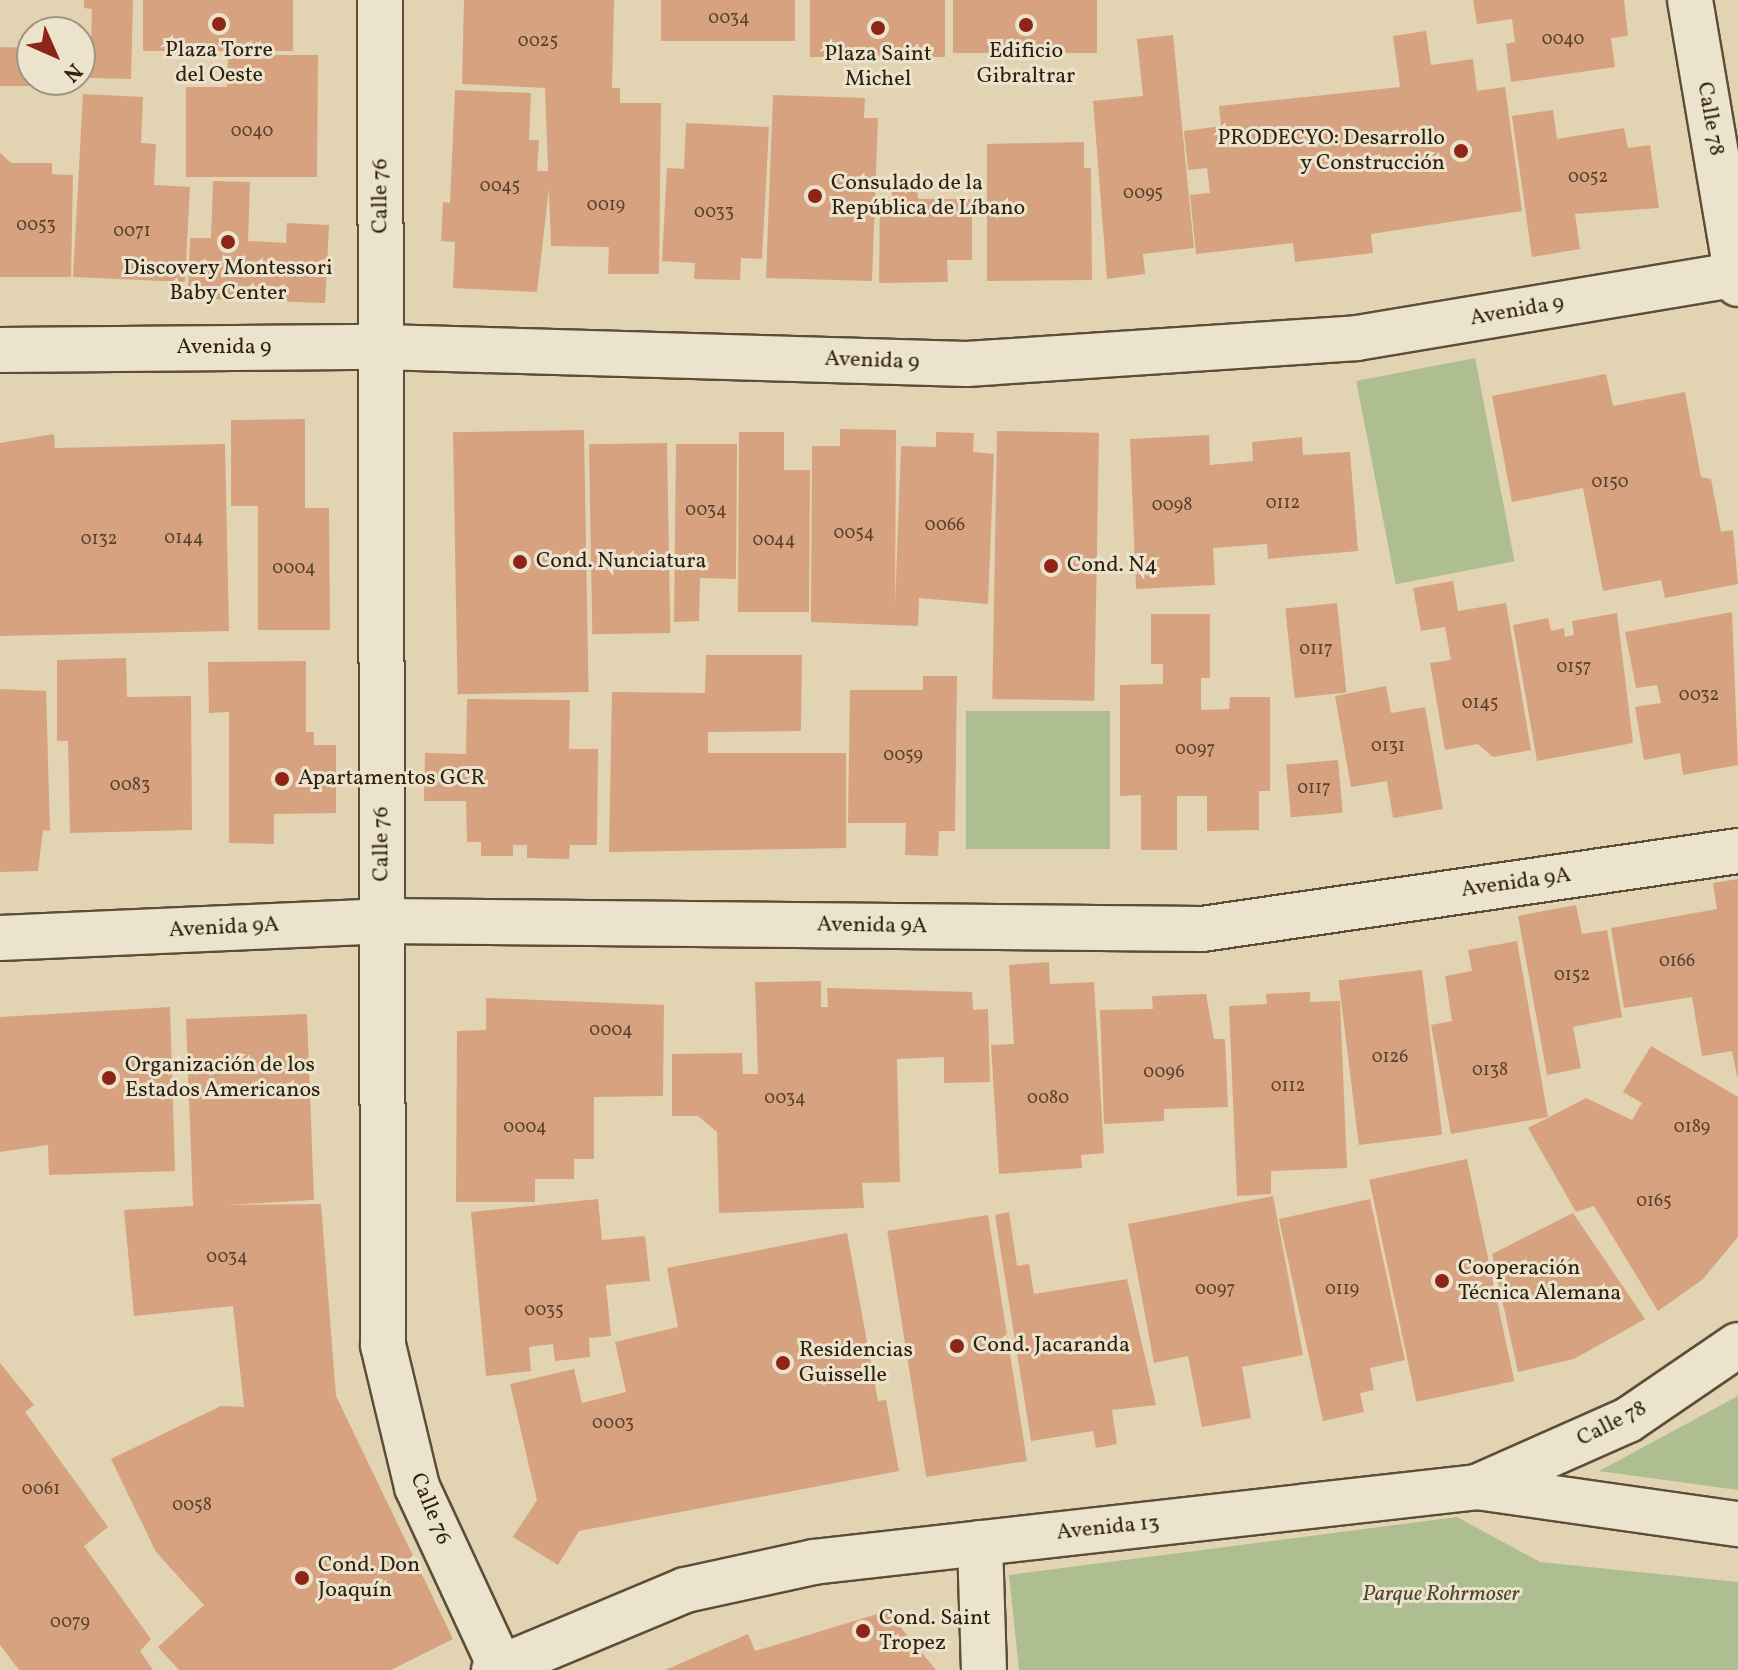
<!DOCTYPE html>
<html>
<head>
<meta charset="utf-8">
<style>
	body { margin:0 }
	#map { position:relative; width:1738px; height:1670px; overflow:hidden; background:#e2d4b2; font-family:Vollkorn,serif }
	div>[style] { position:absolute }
	.green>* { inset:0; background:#aebe90; transform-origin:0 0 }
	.building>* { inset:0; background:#d6a27f; transform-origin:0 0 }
	.roads { filter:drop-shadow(2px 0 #5c4e38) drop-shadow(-2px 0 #5c4e38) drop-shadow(0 2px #5c4e38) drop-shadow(0 -2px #5c4e38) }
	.minor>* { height:44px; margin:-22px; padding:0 22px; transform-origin:22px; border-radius:22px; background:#ece3cd }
	.dots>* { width:22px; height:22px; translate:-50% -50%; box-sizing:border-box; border:4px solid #ece3cd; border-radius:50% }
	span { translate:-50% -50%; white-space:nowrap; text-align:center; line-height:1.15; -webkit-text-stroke:6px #ece3cd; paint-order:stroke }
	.number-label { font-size:18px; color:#59412c }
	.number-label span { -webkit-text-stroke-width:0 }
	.poi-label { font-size:22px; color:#2f2110 }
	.right { translate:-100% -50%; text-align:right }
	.left { translate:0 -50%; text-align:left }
	.street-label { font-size:22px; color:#2f2110 }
	.park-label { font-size:22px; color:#4f4830; font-style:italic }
	.north { position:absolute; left:16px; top:16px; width:80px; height:80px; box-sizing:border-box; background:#ece3cd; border:2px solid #a09581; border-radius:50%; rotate:135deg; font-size:22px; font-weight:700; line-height:32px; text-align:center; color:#2f2110 }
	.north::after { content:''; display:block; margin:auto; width:28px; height:36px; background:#8f2418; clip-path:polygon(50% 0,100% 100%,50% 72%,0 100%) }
</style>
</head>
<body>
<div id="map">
	<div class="green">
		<div style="left:1475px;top:358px;width:207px;height:121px;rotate:79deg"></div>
		<div style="left:966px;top:711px;width:144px;height:138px"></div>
		<div style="clip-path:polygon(1738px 1396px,1738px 1490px,1599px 1471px)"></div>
		<div style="clip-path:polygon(1457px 1517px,1540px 1562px,1738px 1582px,1738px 1670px,1019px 1670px,1009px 1575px)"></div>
	</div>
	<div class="building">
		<div style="clip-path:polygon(84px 0,133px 0,131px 79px,90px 78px,92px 9px,84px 8px)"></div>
		<div style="left:143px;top:0;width:150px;height:51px"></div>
		<div style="clip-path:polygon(464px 0,614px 0,612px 88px,620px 88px,620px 103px,661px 103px,659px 274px,608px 274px,609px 247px,551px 246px,545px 88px,462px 84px)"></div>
		<div style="left:661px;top:0;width:134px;height:41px"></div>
		<div style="left:810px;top:0;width:135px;height:57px"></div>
		<div style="left:953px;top:0;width:144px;height:53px"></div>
		<div style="clip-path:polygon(1473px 0,1624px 0,1628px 36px,1611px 38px,1615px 67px,1511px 82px,1506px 44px,1515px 42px,1512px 19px,1477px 24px)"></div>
		<div style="clip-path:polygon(1426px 31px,1431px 65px,1473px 59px,1477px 91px,1505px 87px,1522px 211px,1371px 234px,1373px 253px,1295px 262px,1293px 243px,1196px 254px,1190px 195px,1210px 193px,1207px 168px,1188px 170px,1184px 131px,1221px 126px,1219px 106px,1400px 87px,1393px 36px)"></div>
		<div style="clip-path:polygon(1173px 35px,1194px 248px,1143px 254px,1145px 274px,1107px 279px,1093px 101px,1143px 96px,1137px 39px)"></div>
		<div style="clip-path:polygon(0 47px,32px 48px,32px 80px,72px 80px,71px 86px,0 86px)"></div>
		<div style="clip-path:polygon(228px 55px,318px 55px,317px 177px,186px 177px,186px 87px,227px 87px)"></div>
		<div style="clip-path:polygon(455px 90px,531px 93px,529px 140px,539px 140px,537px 171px,551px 171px,537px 292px,453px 288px,455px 242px,441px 241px,443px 202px,450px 203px)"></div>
		<div style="clip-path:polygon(83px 94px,143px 97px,141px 143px,156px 144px,154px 185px,190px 187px,185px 282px,73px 277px)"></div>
		<div style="clip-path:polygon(773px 95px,865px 98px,864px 118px,878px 118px,872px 281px,766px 278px)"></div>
		<div style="clip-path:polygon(1553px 110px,1557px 139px,1624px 128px,1628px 148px,1650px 145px,1659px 208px,1575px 214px,1580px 249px,1532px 257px,1512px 116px)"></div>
		<div style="clip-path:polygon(686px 123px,769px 127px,762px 259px,741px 258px,740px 280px,694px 279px,695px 263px,662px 261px,667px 168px,684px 169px)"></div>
		<div style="clip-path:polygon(1084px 142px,1084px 168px,1091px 168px,1092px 280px,987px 281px,987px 144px)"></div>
		<div style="clip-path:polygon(0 153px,11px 163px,52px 163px,52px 174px,73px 175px,71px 277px,0 277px)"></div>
		<div style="clip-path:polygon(213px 181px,250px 182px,248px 241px,286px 243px,287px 223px,329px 225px,325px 303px,214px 299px,214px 292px,188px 291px,190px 238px,211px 238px)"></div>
		<div style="clip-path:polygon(892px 191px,917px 191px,918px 199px,972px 199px,972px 260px,947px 260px,948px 282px,879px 283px,880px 200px,892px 200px)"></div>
		<div style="clip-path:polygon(1606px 374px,1613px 406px,1685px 392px,1701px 477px,1711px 479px,1721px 532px,1733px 530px,1738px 584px,1665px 598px,1661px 580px,1603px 591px,1583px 488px,1512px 502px,1492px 396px)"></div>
		<div style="clip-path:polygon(305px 419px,305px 508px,329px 508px,330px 630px,258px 630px,258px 506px,231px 506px,231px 420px)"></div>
		<div style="clip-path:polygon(840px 429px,896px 430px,895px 608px,901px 446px,936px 447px,936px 432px,974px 433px,973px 452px,994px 454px,988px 604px,919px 598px,918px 626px,811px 622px,812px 446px,840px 446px)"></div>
		<div style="left:584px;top:430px;width:262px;height:131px;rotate:89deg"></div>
		<div style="left:997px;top:431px;width:102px;height:268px;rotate:1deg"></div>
		<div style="clip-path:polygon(739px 432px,784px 432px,784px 470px,810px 470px,809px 612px,738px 612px)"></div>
		<div style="clip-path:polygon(54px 434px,55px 448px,225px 444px,229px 631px,0 636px,0 443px)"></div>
		<div style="clip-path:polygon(1209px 435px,1210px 465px,1253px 461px,1252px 442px,1302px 437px,1303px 455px,1350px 452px,1358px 551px,1268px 559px,1267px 544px,1213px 548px,1215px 585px,1136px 589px,1130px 439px)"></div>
		<div style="left:667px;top:443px;width:190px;height:78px;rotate:89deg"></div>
		<div style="clip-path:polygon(676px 444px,737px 444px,736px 579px,700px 578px,699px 621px,674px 622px)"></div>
		<div style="clip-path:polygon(1453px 581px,1458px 611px,1506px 603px,1531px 750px,1493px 757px,1478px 744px,1445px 750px,1430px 663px,1451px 660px,1445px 627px,1421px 631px,1413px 588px)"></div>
		<div style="left:1337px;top:603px;width:90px;height:52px;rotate:84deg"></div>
		<div style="clip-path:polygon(1732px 612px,1738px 765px,1683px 775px,1680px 753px,1644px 760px,1635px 707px,1661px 703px,1657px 685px,1636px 688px,1625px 632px)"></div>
		<div style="clip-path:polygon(1617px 613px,1633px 743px,1537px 761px,1513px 625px,1548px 618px,1551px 631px,1564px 628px,1565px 637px,1574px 635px,1572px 621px)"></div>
		<div style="clip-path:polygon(1151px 614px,1210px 614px,1210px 678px,1201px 678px,1201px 710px,1229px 709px,1230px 697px,1270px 697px,1270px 791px,1259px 791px,1259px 830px,1207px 831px,1207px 796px,1177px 796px,1177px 850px,1141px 850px,1141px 795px,1120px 796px,1120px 685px,1163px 684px,1163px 664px,1151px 664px)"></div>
		<div style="clip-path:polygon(706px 655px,802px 655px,801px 731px,708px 732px,708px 753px,846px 753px,846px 848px,609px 852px,612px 692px,705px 693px)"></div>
		<div style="clip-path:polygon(126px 658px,127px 697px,191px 696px,192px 830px,70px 833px,68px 741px,57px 741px,57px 660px)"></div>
		<div style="clip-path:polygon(306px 661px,306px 732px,314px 732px,314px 745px,336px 745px,336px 813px,274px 814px,274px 844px,229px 843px,229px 712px,209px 713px,208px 662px)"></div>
		<div style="clip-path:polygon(923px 676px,957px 676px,955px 831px,939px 831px,938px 856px,905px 855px,906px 823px,848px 823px,850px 690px,923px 690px)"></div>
		<div style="clip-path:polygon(1386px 686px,1391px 713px,1425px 707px,1443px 809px,1393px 818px,1387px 781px,1351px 787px,1335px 696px)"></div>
		<div style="clip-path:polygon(0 689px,46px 691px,50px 831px,43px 830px,38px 871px,0 872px)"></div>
		<div style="clip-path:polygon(467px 699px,570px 700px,569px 749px,598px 749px,597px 845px,570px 845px,569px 859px,527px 858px,527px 845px,513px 845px,513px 856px,481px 856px,481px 842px,467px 842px,466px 801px,424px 801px,425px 753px,466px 754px)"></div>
		<div style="left:1338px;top:760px;width:53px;height:52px;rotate:85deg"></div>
		<div style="clip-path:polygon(1738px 879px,1738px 1076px,1737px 1076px,1732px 1051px,1702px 1056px,1692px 997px,1624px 1008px,1611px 928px,1717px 909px,1713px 883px)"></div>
		<div style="clip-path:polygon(1576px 905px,1582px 934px,1607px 930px,1622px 1017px,1573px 1027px,1581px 1068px,1547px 1075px,1518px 916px)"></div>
		<div style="clip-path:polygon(1517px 941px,1548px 1117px,1451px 1134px,1431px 1025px,1452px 1021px,1445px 976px,1472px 971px,1468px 950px)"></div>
		<div style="clip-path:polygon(1049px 962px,1050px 984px,1094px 982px,1104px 1153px,1081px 1155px,1082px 1168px,999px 1174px,991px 1045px,1014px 1044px,1009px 965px)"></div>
		<div style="left:1422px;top:970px;width:166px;height:84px;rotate:83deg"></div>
		<div style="clip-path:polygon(821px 981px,821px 1007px,828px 1007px,827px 988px,972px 992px,973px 1010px,988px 1009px,990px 1082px,944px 1083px,944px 1057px,897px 1059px,900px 1182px,862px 1183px,864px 1208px,719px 1213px,717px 1132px,698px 1116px,672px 1116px,672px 1054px,742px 1053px,743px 1074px,758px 1074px,755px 982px)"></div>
		<div style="clip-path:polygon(1310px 992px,1310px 1002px,1340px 1001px,1347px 1168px,1271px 1171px,1271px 1194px,1237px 1196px,1229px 1006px,1267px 1004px,1266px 994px)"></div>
		<div style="clip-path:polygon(1206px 994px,1214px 1039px,1225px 1039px,1228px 1107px,1164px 1109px,1164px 1121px,1104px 1124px,1100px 1010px,1153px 1009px,1152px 996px)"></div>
		<div style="clip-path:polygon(486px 998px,664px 1005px,663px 1096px,594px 1097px,594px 1159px,574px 1159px,574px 1179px,535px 1179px,535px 1202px,456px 1202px,457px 1031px,486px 1030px)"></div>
		<div style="clip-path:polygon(170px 1007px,175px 1171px,49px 1175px,48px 1145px,0 1152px,0 1017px)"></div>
		<div style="clip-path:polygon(307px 1014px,314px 1200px,226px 1205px,321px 1204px,336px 1396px,453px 1639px,391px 1670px,179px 1670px,158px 1647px,204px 1605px,156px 1552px,111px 1459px,221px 1406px,244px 1407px,233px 1306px,134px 1316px,124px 1210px,193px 1206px,186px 1019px)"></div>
		<div style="clip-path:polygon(1651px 1046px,1738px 1097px,1738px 1237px,1702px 1280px,1658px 1311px,1594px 1206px,1576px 1212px,1528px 1128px,1586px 1098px,1632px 1120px,1642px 1103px,1623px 1092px)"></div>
		<div style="left:1467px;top:1159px;width:227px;height:100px;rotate:78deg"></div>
		<div style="clip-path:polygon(1273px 1196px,1303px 1355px,1242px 1367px,1251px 1418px,1202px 1427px,1188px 1356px,1154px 1363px,1128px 1224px)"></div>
		<div style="clip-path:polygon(598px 1199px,602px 1240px,645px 1236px,650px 1281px,606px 1285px,611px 1336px,589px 1338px,590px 1357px,555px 1361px,553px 1344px,529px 1347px,531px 1371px,486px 1376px,471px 1212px)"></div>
		<div style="clip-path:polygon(1370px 1199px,1405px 1360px,1370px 1368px,1374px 1390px,1360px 1393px,1364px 1412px,1323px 1421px,1279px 1219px)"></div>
		<div style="clip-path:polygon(1009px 1212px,1017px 1266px,1029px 1264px,1034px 1294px,1127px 1279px,1156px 1405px,1112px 1410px,1117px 1444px,1096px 1448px,1093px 1431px,1031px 1441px,995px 1215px)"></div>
		<div style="clip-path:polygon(1573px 1213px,1645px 1319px,1574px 1359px,1518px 1372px,1492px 1254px)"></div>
		<div style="left:988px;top:1215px;width:249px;height:102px;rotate:81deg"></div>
		<div style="clip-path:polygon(847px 1233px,878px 1401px,886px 1400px,899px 1471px,579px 1531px,558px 1565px,513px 1537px,537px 1500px,510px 1384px,574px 1369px,582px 1403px,626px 1392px,615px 1342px,678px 1327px,667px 1268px)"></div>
		<div style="clip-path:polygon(0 1363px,34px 1405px,25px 1412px,108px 1527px,84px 1546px,151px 1639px,140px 1651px,153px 1670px,19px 1670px,0 1645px)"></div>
		<div style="clip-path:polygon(887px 1611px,936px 1670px,665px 1670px,748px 1634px,755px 1651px)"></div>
	</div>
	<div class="roads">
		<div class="minor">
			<div style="left:380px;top:0;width:1345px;rotate:89.87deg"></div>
			<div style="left:383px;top:1345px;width:146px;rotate:76.5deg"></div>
			<div style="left:417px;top:1487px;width:197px;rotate:65.1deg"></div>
			<div style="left:1690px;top:0;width:288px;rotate:80.4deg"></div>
			<div style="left:0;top:350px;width:381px;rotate:-0.5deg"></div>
			<div style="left:381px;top:347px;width:586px;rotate:1.66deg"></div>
			<div style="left:967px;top:364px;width:391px;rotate:-3.8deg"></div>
			<div style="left:1357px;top:338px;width:386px;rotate:-9.5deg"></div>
			<div style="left:0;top:938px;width:382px;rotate:-2.5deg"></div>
			<div style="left:382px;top:921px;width:820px;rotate:0.56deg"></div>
			<div style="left:1202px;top:929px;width:542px;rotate:-8.28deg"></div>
			<div style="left:1477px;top:1487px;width:165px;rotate:-23.9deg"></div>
			<div style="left:1628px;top:1420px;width:133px;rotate:-34.3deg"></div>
			<div style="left:980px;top:1543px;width:127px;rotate:88.2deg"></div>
			<div style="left:494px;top:1670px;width:207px;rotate:-22.7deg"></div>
			<div style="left:685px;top:1590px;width:131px;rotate:-12.3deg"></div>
			<div style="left:813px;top:1562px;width:668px;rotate:-6.44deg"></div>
			<div style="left:1477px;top:1487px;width:264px;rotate:8.1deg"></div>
		</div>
	</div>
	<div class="dots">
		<div style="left:219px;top:24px;background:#8f2418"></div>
		<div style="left:1026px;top:25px;background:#8f2418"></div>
		<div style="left:878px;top:28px;background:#8f2418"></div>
		<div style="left:1461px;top:151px;background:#8f2418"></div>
		<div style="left:815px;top:196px;background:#8f2418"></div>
		<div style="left:228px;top:242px;background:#8f2418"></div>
		<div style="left:520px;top:562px;background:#8f2418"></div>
		<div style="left:1051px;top:566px;background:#8f2418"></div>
		<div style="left:282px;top:779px;background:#8f2418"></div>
		<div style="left:109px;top:1078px;background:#8f2418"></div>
		<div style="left:1442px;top:1281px;background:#8f2418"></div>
		<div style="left:957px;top:1346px;background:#8f2418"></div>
		<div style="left:783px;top:1363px;background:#8f2418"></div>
		<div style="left:302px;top:1578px;background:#8f2418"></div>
		<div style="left:863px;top:1631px;background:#8f2418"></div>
	</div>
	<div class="number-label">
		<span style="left:729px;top:19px">0034</span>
		<span style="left:1563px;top:40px">0040</span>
		<span style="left:538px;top:42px">0025</span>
		<span style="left:252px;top:132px">0040</span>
		<span style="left:1588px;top:178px">0052</span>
		<span style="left:500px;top:187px">0045</span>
		<span style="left:1143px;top:194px">0095</span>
		<span style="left:606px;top:206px">0019</span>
		<span style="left:714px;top:213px">0033</span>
		<span style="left:36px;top:226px">0053</span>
		<span style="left:132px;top:232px">0071</span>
		<span style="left:1610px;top:483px">0150</span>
		<span style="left:1283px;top:504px">0112</span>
		<span style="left:1172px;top:506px">0098</span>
		<span style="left:706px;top:511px">0034</span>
		<span style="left:945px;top:526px">0066</span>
		<span style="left:854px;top:534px">0054</span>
		<span style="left:184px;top:539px">0144</span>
		<span style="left:99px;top:540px">0132</span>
		<span style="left:774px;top:541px">0044</span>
		<span style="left:294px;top:569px">0004</span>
		<span style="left:1316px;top:650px">0117</span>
		<span style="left:1574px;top:668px">0157</span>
		<span style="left:1699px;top:696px">0032</span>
		<span style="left:1480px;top:704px">0145</span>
		<span style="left:1388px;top:747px">0131</span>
		<span style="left:1195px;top:750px">0097</span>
		<span style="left:903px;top:756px">0059</span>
		<span style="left:130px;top:786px">0083</span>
		<span style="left:1314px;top:789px">0117</span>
		<span style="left:1677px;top:962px">0166</span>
		<span style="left:1572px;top:976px">0152</span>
		<span style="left:611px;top:1031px">0004</span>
		<span style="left:1390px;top:1058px">0126</span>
		<span style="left:1490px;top:1071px">0138</span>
		<span style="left:1164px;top:1073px">0096</span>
		<span style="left:1288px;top:1087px">0112</span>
		<span style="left:785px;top:1099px">0034</span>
		<span style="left:1048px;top:1099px">0080</span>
		<span style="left:525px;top:1128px">0004</span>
		<span style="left:1692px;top:1128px">0189</span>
		<span style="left:1654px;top:1202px">0165</span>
		<span style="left:227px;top:1258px">0034</span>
		<span style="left:1215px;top:1290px">0097</span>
		<span style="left:1342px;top:1290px">0119</span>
		<span style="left:544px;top:1311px">0035</span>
		<span style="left:613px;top:1424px">0003</span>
		<span style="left:41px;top:1490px">0061</span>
		<span style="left:192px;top:1506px">0058</span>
		<span style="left:70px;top:1623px">0079</span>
	</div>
	<div class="poi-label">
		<span style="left:219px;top:63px">Plaza Torre<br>del Oeste</span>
		<span style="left:1026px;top:64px">Edificio<br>Gibraltrar</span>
		<span style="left:878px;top:67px">Plaza Saint<br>Michel</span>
		<span class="right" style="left:1445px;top:151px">PRODECYO: Desarrollo<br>y Construcción</span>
		<span class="left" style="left:831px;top:196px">Consulado de la<br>República de Líbano</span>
		<span style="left:228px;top:281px">Discovery Montessori<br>Baby Center</span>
		<span class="left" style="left:536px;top:562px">Cond. Nunciatura</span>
		<span class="left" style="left:1067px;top:566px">Cond. N4</span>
		<span class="left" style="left:298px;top:779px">Apartamentos GCR</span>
		<span class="left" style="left:125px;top:1078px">Organización de los<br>Estados Americanos</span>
		<span class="left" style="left:1458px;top:1281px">Cooperación<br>Técnica Alemana</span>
		<span class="left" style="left:973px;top:1346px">Cond. Jacaranda</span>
		<span class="left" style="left:799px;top:1363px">Residencias<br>Guisselle</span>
		<span class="left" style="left:318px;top:1578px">Cond. Don<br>Joaquín</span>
		<span class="left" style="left:879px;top:1631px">Cond. Saint<br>Tropez</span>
	</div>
	<div class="street-label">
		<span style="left:1710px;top:119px;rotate:80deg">Calle 78</span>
		<span style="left:381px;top:196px;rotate:-90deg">Calle 76</span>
		<span style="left:1517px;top:311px;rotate:-10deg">Avenida 9</span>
		<span style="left:224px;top:348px">Avenida 9</span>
		<span style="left:872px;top:361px;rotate:2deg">Avenida 9</span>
		<span style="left:382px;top:844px;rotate:-90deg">Calle 76</span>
		<span style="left:1516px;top:883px;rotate:-8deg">Avenida 9A</span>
		<span style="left:872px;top:926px;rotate:1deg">Avenida 9A</span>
		<span style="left:224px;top:928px;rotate:-3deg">Avenida 9A</span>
		<span style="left:1612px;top:1424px;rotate:-27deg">Calle 78</span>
		<span style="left:430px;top:1509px;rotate:68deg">Calle 76</span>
		<span style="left:1108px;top:1528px;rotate:-6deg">Avenida 13</span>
	</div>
	<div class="park-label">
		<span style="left:1441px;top:1595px">Parque Rohrmoser</span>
	</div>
	<div class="north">N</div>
</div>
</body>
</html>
